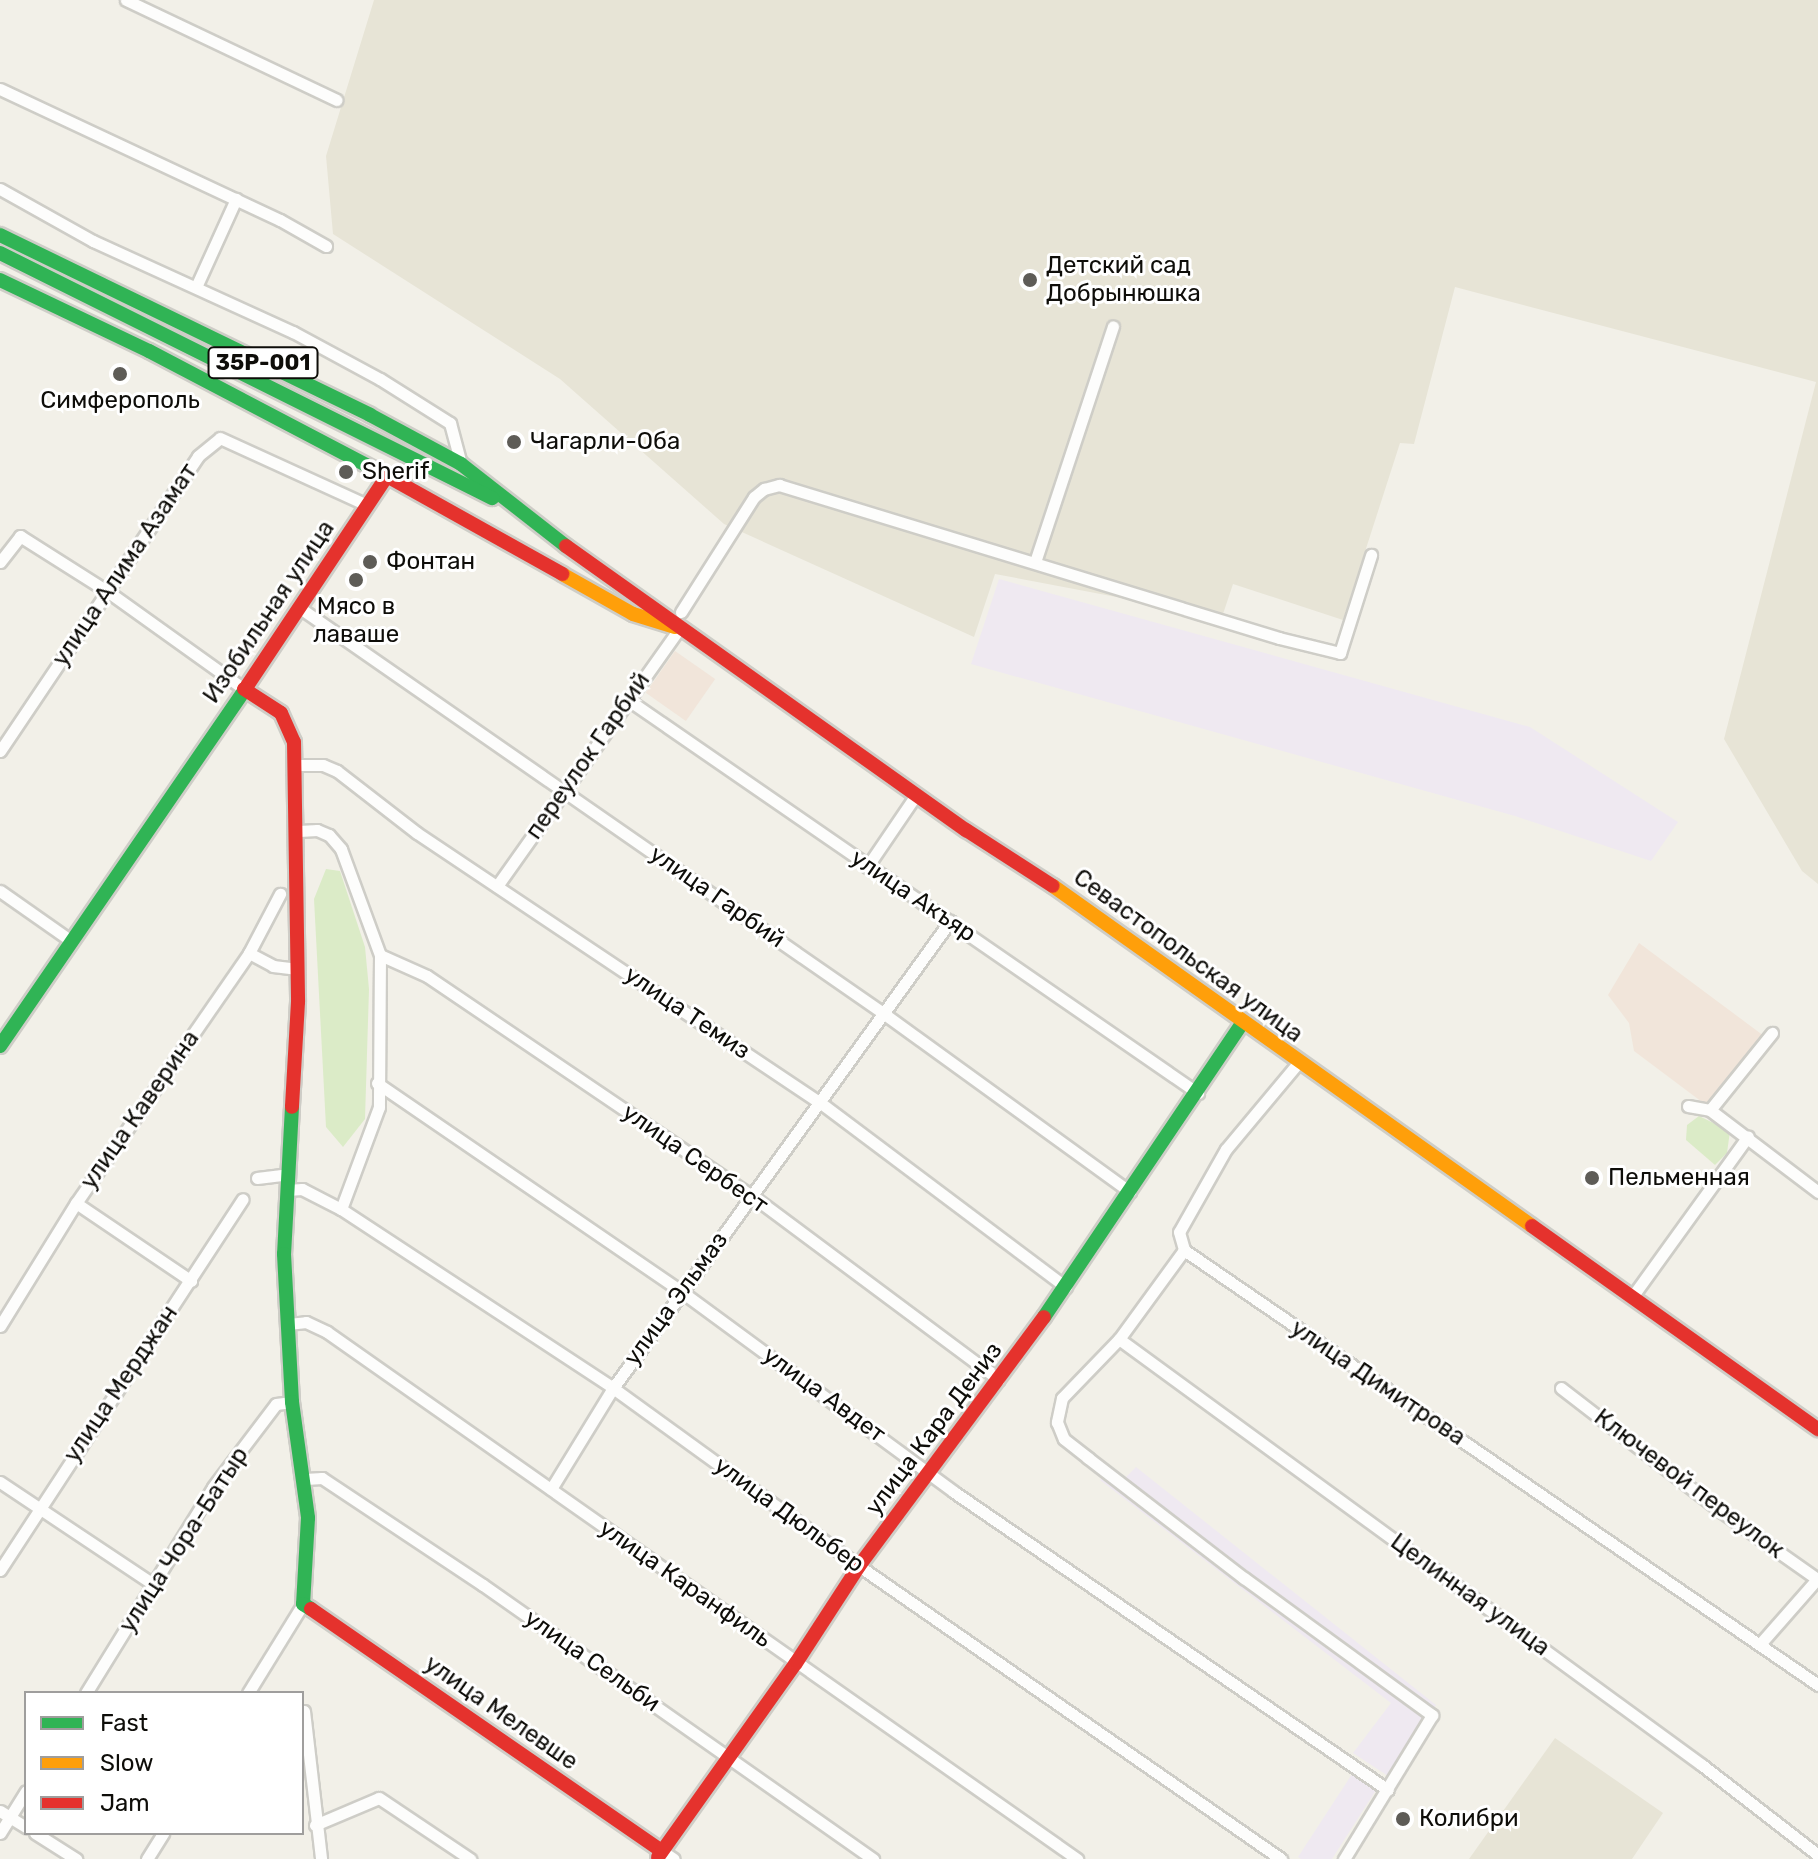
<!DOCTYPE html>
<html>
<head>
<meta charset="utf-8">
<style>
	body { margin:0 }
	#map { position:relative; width:1818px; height:1859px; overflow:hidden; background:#f2f0e8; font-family:Rubik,sans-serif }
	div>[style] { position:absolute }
	.commercial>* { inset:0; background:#f1e5da; transform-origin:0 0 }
	.industrial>* { inset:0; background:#efe9f1 }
	.built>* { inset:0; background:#e7e4d6 }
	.green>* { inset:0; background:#dbebc7 }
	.roads { filter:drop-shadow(2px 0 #cecdc7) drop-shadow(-2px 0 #cecdc7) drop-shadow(0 2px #cecdc7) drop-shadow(0 -2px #cecdc7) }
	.street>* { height:11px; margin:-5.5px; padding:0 5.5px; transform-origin:5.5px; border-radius:5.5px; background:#fdfdfc }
	.fast>* { height:14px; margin:-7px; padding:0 7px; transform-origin:7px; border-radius:7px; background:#30b455 }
	.slow>* { height:14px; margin:-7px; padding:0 7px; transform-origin:7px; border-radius:7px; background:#ff9f0a }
	.jam>* { height:14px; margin:-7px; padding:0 7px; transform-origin:7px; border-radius:7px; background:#e5322d }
	.dots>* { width:22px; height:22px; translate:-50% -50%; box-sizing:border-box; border:4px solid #fff; border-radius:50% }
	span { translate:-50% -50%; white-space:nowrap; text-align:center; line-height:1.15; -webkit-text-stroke:6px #fff; paint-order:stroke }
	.shield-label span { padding:2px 6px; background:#fff; border:2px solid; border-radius:6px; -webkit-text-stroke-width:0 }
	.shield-label { font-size:22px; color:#0e0d09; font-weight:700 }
	.poi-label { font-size:24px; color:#0e0d09 }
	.left { translate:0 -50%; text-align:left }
	.street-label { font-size:24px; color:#0e0d09 }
	.legend { position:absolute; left:24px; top:1691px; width:280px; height:144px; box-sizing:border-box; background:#fff; border:2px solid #9f9e9d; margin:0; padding:10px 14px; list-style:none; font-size:24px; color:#0e0d09 }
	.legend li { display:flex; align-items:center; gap:16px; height:40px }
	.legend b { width:40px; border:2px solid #9f9e9d }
</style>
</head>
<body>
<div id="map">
	<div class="commercial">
		<div style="left:675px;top:651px;width:49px;height:51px;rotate:35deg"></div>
		<div style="clip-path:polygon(1639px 943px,1764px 1036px,1706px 1105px,1634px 1051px,1629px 1023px,1608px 995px)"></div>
	</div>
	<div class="industrial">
		<div style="clip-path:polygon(999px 579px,1530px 727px,1678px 822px,1651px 861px,1515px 816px,971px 664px)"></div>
		<div style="clip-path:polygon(1110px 1467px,1126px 1477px,1136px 1467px,1436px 1705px,1388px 1776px,1353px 1753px,1391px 1703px,1100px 1480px)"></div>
		<div style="clip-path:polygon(1354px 1771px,1378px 1787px,1332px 1859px,1301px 1859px,1298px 1857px)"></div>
	</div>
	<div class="built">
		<div style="clip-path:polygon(374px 0,1818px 0,1818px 884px,1802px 871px,1724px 739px,1816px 382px,1455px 287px,1414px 444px,1400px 443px,1343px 620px,1233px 584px,1222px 617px,995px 574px,974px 637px,724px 524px,560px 379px,333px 234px,326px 156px)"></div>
		<div style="clip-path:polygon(1555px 1738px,1663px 1813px,1632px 1859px,1469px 1859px)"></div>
	</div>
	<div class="green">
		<div style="clip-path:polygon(326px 869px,340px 871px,365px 947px,369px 989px,365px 1119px,343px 1147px,326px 1127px,314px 899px)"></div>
		<div style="clip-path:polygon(1699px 1116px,1730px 1131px,1727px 1153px,1715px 1165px,1686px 1140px,1687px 1125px)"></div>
	</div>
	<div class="roads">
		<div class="street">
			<div style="left:126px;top:0;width:233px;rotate:25.4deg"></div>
			<div style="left:0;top:89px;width:309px;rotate:25.1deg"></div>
			<div style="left:280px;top:220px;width:53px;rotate:29.5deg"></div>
			<div style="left:0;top:189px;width:107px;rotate:29.2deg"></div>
			<div style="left:93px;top:241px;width:220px;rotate:24.5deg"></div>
			<div style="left:293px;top:332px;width:99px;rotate:28.4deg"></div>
			<div style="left:380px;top:379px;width:83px;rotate:32.2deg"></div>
			<div style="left:450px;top:423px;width:42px;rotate:75deg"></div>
			<div style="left:196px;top:287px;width:97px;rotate:-65.6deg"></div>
			<div style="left:1036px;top:559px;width:245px;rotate:-71.7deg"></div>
			<div style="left:0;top:562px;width:33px;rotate:-52deg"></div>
			<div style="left:20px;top:536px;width:103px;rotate:32.3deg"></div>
			<div style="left:107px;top:591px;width:168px;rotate:35.6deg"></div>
			<div style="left:300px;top:608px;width:710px;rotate:34.79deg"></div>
			<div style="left:883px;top:1013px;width:305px;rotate:35.9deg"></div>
			<div style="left:681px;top:612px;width:136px;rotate:-57.6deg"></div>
			<div style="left:754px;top:497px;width:13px;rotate:-39deg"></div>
			<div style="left:764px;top:489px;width:16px;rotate:-15deg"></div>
			<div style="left:779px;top:485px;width:523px;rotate:17.01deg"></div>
			<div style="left:1279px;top:638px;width:63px;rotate:13.8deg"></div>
			<div style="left:1340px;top:653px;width:103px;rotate:-72.4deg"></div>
			<div style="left:627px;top:699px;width:694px;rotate:34.61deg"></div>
			<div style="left:0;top:751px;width:355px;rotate:-56.1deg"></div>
			<div style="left:198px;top:456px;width:28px;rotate:-39deg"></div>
			<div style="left:220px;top:438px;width:162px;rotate:24.5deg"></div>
			<div style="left:296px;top:765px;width:27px"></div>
			<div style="left:323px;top:765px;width:15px;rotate:23deg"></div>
			<div style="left:337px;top:771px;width:101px;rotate:37.8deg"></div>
			<div style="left:417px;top:833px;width:482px;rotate:33.8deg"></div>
			<div style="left:818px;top:1101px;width:310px;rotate:36.9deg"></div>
			<div style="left:299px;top:831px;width:18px;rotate:-3deg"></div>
			<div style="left:317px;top:830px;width:13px;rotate:23deg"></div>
			<div style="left:329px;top:835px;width:18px;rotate:49deg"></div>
			<div style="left:341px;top:849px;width:113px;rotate:69.8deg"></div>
			<div style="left:380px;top:955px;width:152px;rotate:90.4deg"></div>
			<div style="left:379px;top:1107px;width:109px;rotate:110.4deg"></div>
			<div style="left:867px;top:867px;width:87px;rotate:-55.8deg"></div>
			<div style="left:497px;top:886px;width:316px;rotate:-54.7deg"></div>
			<div style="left:0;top:891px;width:85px;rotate:35deg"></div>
			<div style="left:249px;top:953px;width:27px;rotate:28deg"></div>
			<div style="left:273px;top:966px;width:25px;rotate:7deg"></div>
			<div style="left:380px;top:955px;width:51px;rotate:24.1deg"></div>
			<div style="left:427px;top:976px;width:391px;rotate:34.1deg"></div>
			<div style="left:751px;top:1195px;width:309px;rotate:36.7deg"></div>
			<div style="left:1298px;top:1063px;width:112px;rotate:129.9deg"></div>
			<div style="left:1226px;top:1149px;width:95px;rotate:119.5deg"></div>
			<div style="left:1179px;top:1232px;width:19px;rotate:74deg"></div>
			<div style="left:1184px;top:1250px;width:769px;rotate:34.45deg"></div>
			<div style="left:377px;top:1083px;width:370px;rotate:34.4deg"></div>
			<div style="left:682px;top:1292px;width:338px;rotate:36.3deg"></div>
			<div style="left:954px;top:1492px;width:526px;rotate:34.47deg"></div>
			<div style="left:1688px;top:1106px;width:22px;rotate:10deg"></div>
			<div style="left:1710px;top:1110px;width:136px;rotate:37.2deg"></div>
			<div style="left:1710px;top:1110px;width:99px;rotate:-51.2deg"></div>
			<div style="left:257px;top:1178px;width:31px;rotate:-7deg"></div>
			<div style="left:287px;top:1190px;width:15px;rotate:-4deg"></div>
			<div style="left:302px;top:1189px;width:44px;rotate:27.1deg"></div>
			<div style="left:341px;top:1209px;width:326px;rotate:33.3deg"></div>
			<div style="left:613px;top:1388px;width:304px;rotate:35.9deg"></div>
			<div style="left:859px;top:1566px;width:514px;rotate:34.77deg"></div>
			<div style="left:76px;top:1203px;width:139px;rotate:34.1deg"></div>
			<div style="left:1184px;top:1250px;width:110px;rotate:126.1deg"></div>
			<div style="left:1119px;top:1339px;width:82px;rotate:134deg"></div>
			<div style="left:1062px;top:1398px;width:25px;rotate:102deg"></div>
			<div style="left:1057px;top:1422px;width:18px;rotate:68deg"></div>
			<div style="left:1064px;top:1439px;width:31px;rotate:38deg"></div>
			<div style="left:1088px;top:1458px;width:197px;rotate:37.6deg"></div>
			<div style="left:1244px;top:1578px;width:233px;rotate:36.1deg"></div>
			<div style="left:1432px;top:1715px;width:169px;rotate:121.4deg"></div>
			<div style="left:1632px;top:1297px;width:198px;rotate:-54.2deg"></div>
			<div style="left:288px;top:1324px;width:18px;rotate:-6deg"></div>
			<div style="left:306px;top:1322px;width:23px;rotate:25deg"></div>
			<div style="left:327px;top:1332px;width:917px;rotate:35.09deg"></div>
			<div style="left:0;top:1326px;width:145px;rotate:-58.3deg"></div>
			<div style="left:76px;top:1203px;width:304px;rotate:-55.3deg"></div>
			<div style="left:249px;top:953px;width:67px;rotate:-62.3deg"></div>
			<div style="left:1119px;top:1339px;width:722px;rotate:36.16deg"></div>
			<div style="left:1702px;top:1765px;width:147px;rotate:37.8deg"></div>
			<div style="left:1561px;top:1388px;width:203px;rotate:37.6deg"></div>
			<div style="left:1722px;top:1512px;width:116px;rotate:35.2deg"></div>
			<div style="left:305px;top:1479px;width:17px;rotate:-3deg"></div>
			<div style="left:322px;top:1478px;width:193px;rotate:33.6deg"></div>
			<div style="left:483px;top:1585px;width:477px;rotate:35.1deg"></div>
			<div style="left:0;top:1482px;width:184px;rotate:33.7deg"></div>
			<div style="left:551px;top:1489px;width:119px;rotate:-58.5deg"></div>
			<div style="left:613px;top:1388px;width:576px;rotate:-54.18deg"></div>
			<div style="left:0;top:1570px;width:443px;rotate:-56.8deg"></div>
			<div style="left:1760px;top:1644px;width:88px;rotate:-48.7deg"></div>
			<div style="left:86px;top:1693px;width:242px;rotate:-58.3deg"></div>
			<div style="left:213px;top:1487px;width:104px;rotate:-52.8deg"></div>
			<div style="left:276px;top:1404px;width:16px;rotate:-7deg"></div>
			<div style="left:248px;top:1693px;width:105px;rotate:-58.3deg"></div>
			<div style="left:304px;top:1711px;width:149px;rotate:83.4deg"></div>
			<div style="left:0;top:1811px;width:31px;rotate:32deg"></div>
			<div style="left:315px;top:1825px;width:69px;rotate:-22.9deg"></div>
			<div style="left:379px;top:1798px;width:110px;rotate:33.8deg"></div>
			<div style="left:0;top:1833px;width:49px;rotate:-58.2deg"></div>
			<div style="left:35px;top:1833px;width:49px;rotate:32.4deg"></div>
			<div style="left:662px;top:1851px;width:14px;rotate:34deg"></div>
			<div style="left:147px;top:1859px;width:31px;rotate:-58deg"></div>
		</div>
		<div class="fast">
			<div style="left:0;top:235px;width:411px;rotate:25.9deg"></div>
			<div style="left:370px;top:415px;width:103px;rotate:28.3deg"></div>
			<div style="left:461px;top:464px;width:133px;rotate:38deg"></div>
			<div style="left:0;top:253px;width:550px;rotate:26.47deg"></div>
			<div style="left:0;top:280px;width:165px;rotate:25.5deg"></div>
			<div style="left:149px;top:351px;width:269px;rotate:27.7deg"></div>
			<div style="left:0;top:1046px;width:437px;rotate:-55.5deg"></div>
			<div style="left:292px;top:1107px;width:147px;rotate:93.1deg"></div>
			<div style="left:284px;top:1254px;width:148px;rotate:86.9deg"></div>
			<div style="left:292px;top:1402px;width:117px;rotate:82.1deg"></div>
			<div style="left:308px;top:1518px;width:86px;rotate:93.3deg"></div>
			<div style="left:303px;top:1604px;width:9px;rotate:32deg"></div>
			<div style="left:1044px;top:1317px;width:356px;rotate:-56deg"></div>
		</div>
		<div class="slow">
			<div style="left:562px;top:574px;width:81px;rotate:29.4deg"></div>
			<div style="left:633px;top:614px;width:44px;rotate:17.2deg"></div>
			<div style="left:1053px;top:886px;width:587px;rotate:35.37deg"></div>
		</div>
		<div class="jam">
			<div style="left:566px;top:546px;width:491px;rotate:35.4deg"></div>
			<div style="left:966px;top:830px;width:103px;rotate:32.8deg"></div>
			<div style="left:247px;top:686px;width:252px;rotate:-56.3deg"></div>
			<div style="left:387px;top:476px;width:201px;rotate:29.2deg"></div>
			<div style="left:244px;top:689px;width:44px;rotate:33deg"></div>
			<div style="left:281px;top:713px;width:32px;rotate:66deg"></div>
			<div style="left:294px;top:742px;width:260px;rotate:89.1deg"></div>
			<div style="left:298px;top:1002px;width:105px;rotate:93.3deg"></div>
			<div style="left:1532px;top:1226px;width:351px;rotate:35.4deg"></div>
			<div style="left:311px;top:1609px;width:426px;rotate:34.6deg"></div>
			<div style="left:658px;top:1857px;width:238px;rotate:-54.6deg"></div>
			<div style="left:796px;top:1663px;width:116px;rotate:-57deg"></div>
			<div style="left:859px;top:1566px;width:310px;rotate:-53.4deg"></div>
		</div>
	</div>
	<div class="dots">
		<div style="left:1030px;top:280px;background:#5e5c57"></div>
		<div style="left:120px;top:374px;background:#5e5c57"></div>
		<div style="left:514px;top:442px;background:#5e5c57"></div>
		<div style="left:346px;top:472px;background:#5e5c57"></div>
		<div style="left:370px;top:562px;background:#5e5c57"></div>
		<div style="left:356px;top:580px;background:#5e5c57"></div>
		<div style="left:1592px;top:1178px;background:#5e5c57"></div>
		<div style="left:1403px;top:1819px;background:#5e5c57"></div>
	</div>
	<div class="shield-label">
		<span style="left:263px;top:363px">35Р-001</span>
	</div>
	<div class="poi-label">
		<span class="left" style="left:1046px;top:280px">Детский сад<br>Добрынюшка</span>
		<span style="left:120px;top:401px">Симферополь</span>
		<span class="left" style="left:530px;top:442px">Чагарли-Оба</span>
		<span class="left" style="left:362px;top:472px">Sherif</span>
		<span class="left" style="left:386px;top:562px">Фонтан</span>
		<span style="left:356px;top:621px">Мясо в<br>лаваше</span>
		<span class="left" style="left:1608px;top:1178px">Пельменная</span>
		<span class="left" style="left:1419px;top:1819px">Колибри</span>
	</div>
	<div class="street-label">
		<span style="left:125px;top:565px;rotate:-56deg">улица Алима Азамат</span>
		<span style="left:269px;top:612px;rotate:-56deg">Изобильная улица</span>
		<span style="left:588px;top:756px;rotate:-55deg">переулок Гарбий</span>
		<span style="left:913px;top:896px;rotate:34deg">улица Акъяр</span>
		<span style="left:717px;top:897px;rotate:35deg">улица Гарбий</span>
		<span style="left:1188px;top:956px;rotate:36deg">Севастопольская улица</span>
		<span style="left:687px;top:1013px;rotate:34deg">улица Темиз</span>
		<span style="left:140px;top:1110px;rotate:-55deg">улица Каверина</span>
		<span style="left:695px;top:1159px;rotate:35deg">улица Сербест</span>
		<span style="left:676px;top:1299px;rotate:-54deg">улица Эльмаз</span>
		<span style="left:1378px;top:1383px;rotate:34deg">улица Димитрова</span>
		<span style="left:121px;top:1384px;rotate:-56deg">улица Мерджан</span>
		<span style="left:824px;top:1395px;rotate:36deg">улица Авдет</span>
		<span style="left:934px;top:1429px;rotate:-53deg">улица Кара Дениз</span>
		<span style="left:1689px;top:1484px;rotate:37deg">Ключевой переулок</span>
		<span style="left:789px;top:1515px;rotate:36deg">улица Дюльбер</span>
		<span style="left:184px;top:1540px;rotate:-57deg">улица Чора-Батыр</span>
		<span style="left:685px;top:1584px;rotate:35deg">улица Каранфиль</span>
		<span style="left:1470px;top:1595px;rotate:36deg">Целинная улица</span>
		<span style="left:592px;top:1661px;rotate:35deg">улица Сельби</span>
		<span style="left:501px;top:1713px;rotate:35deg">улица Мелевше</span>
	</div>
	<ul class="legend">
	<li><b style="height:10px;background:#30b455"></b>Fast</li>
	<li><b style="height:10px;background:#ff9f0a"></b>Slow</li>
	<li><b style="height:10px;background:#e5322d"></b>Jam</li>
	</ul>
</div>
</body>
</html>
